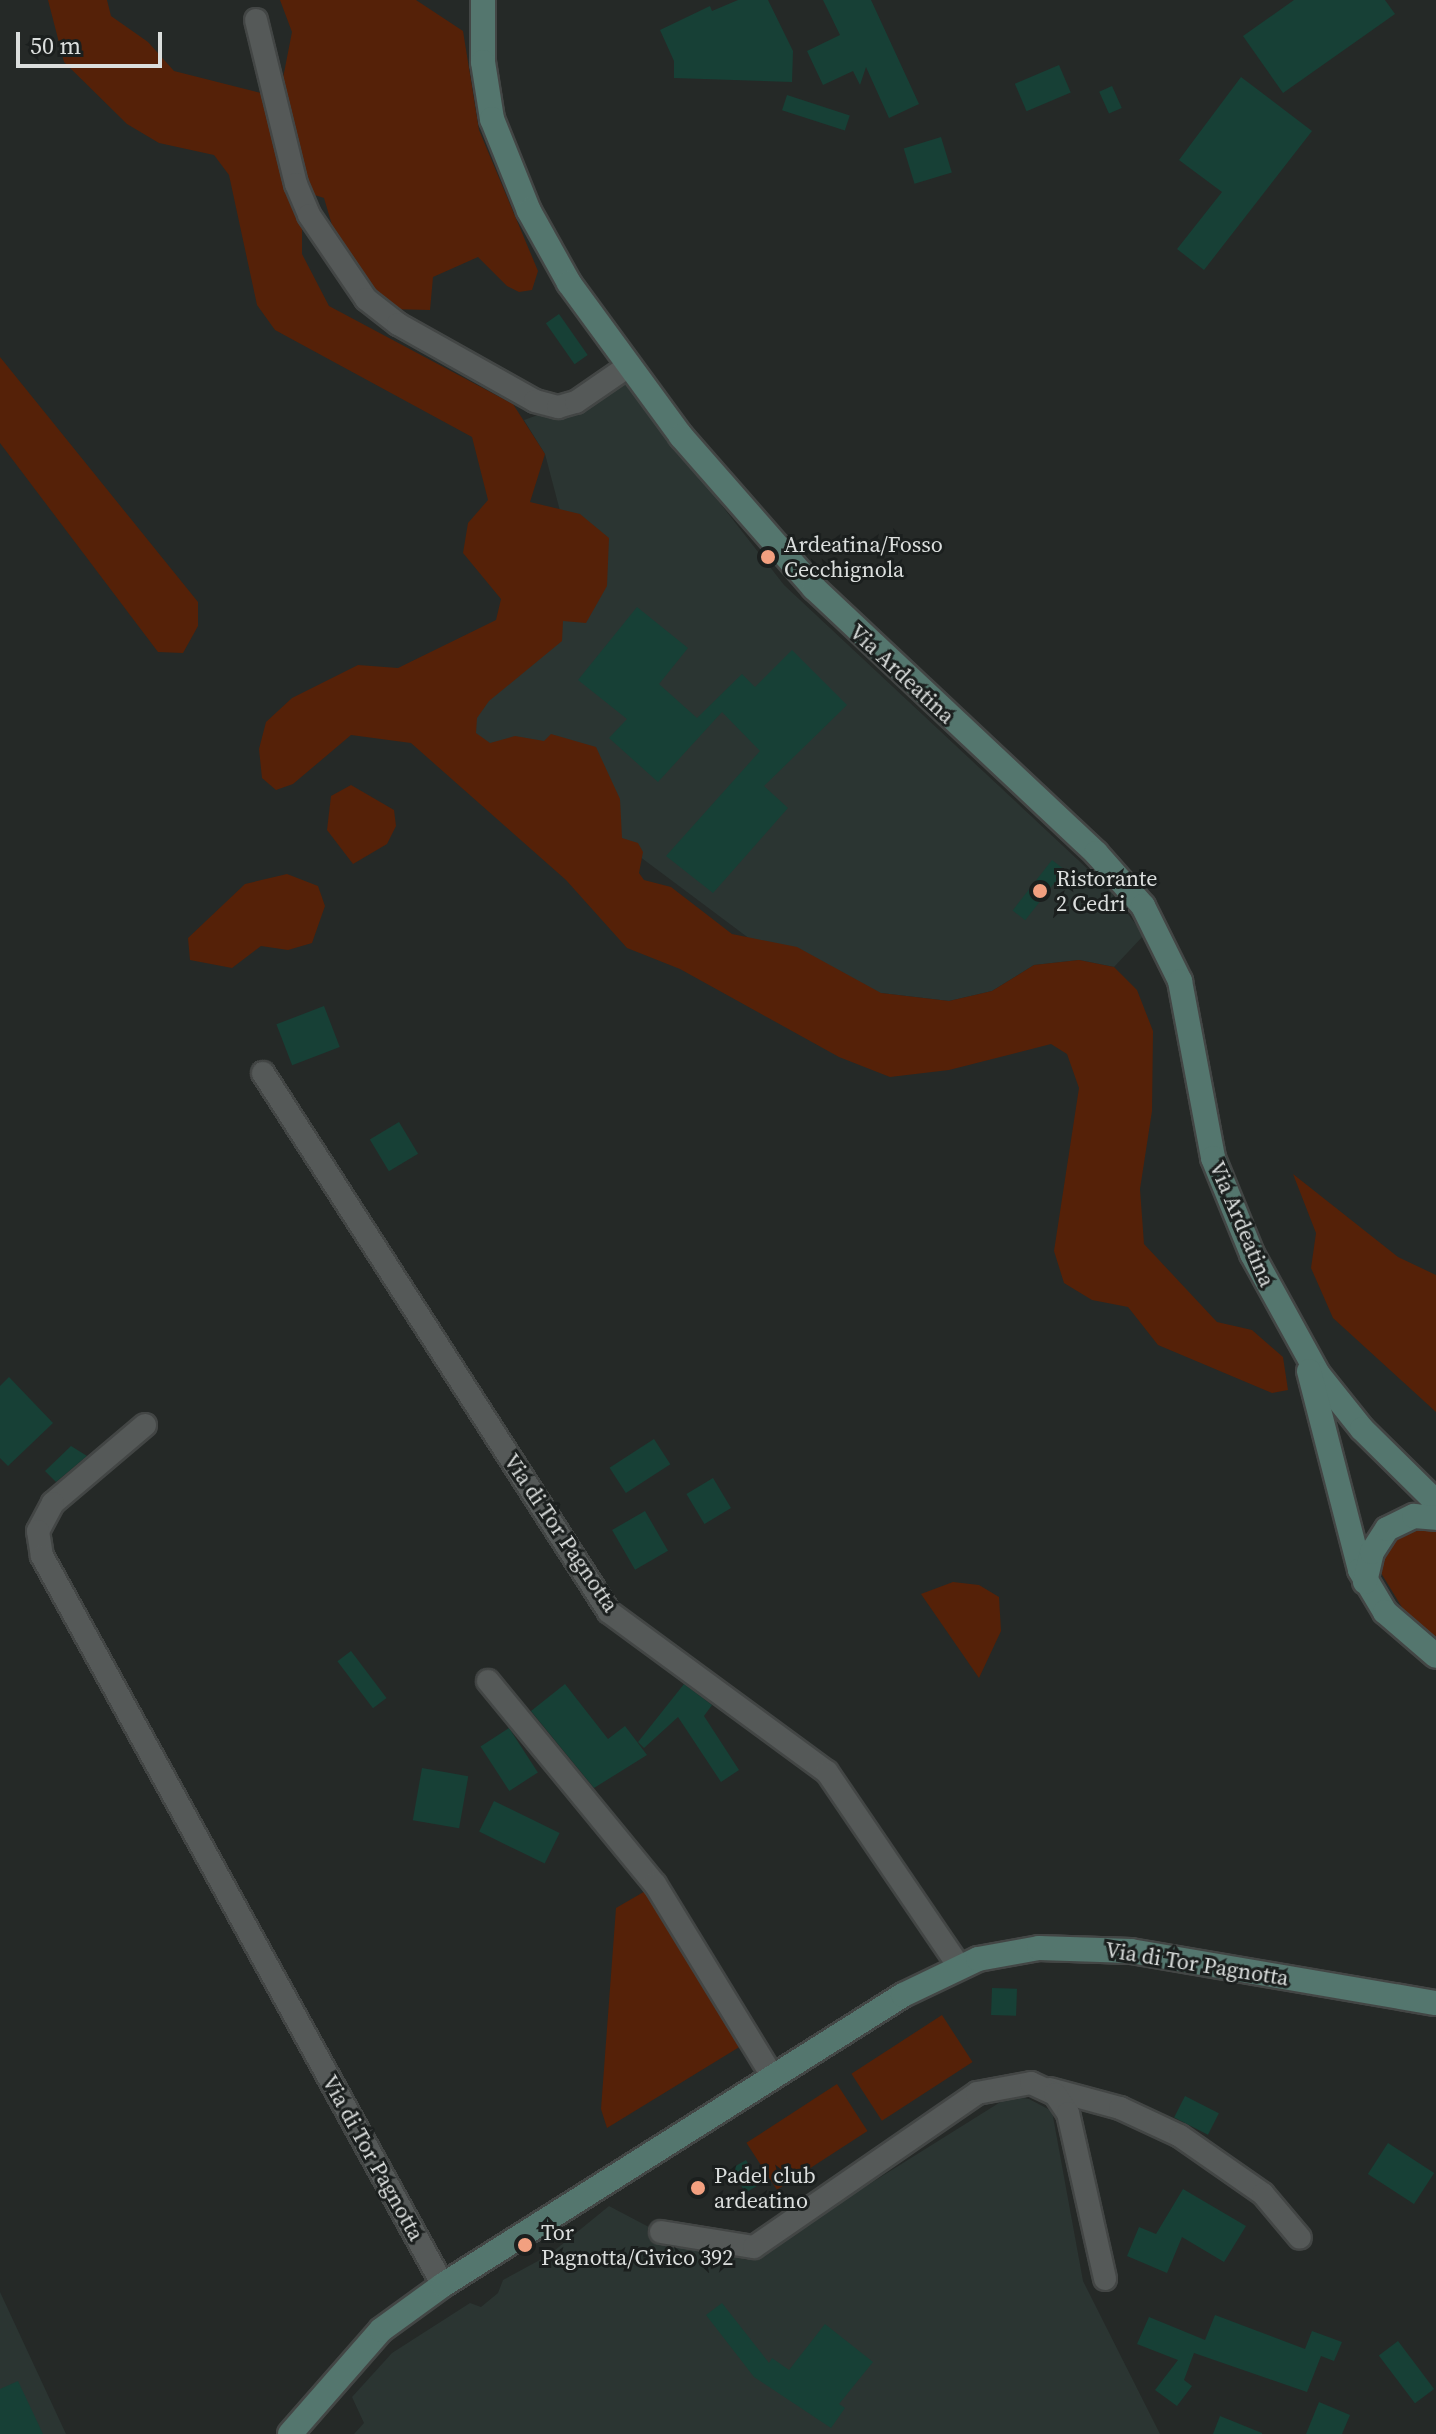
<!DOCTYPE html>
<html>
<head>
<meta charset="utf-8">
<style>
	body { margin:0 }
	#map { position:relative; width:1436px; height:2434px; overflow:hidden; background:#252927; font-family:"Source Serif 4",serif }
	div>[style] { position:absolute }
	.built>* { inset:0; background:#2b3532 }
	.green>* { inset:0; background:#552108; transform-origin:0 0 }
	.building>* { inset:0; background:#174036; transform-origin:0 0 }
	.roads { filter:drop-shadow(2px 0 #434645) drop-shadow(-2px 0 #434645) drop-shadow(0 2px #434645) drop-shadow(0 -2px #434645) }
	.street>* { height:22px; margin:-11px; padding:0 11px; transform-origin:11px; border-radius:11px; background:#555958 }
	.secondary>* { height:24px; margin:-12px; padding:0 12px; transform-origin:12px; border-radius:12px; background:#54766e }
	.dots>* { width:22px; height:22px; translate:-50% -50%; box-sizing:border-box; border:4px solid #1b1f1e; border-radius:50% }
	span { translate:-50% -50%; white-space:nowrap; text-align:center; line-height:1.15; -webkit-text-stroke:6px #1b1f1e; paint-order:stroke }
	.poi-label { font-size:22px; color:#dbdedd }
	.left { translate:0 -50%; text-align:left }
	.street-label { font-size:22px; color:#dbdedd }
	.scale { position:absolute; left:16px; top:32px; width:146px; height:36px; box-sizing:border-box; border:4px solid #dbdedd; border-top:0; padding-left:10px; font-size:24px; line-height:28px; white-space:nowrap; color:#dbdedd; -webkit-text-stroke:6px #1b1f1e; paint-order:stroke }
</style>
</head>
<body>
<div id="map">
	<div class="built">
		<div style="clip-path:polygon(626px 383px,784px 585px,1108px 888px,1144px 935px,1114px 967px,1079px 960px,1034px 965px,992px 991px,949px 1001px,881px 993px,841px 1007px,453px 717px,578px 579px,545px 454px,524px 420px)"></div>
		<div style="clip-path:polygon(1010px 2096px,1029px 2099px,1052px 2111px,1083px 2281px,1160px 2434px,354px 2434px,364px 2423px,352px 2397px,392px 2353px,470px 2303px,481px 2307px,498px 2293px,503px 2280px,549px 2255px,609px 2206px,683px 2245px,748px 2260px)"></div>
		<div style="clip-path:polygon(0 2292px,66px 2434px,0 2434px)"></div>
	</div>
	<div class="green">
		<div style="clip-path:polygon(48px 0,107px 0,111px 16px,148px 42px,174px 71px,261px 93px,281px 88px,292px 32px,280px 0,416px 0,463px 31px,479px 130px,538px 271px,532px 290px,519px 292px,507px 286px,478px 257px,433px 277px,430px 310px,388px 309px,348px 279px,324px 198px,302px 191px,302px 254px,329px 306px,513px 404px,545px 454px,530px 502px,580px 514px,609px 538px,607px 586px,586px 623px,563px 621px,562px 641px,489px 701px,477px 718px,476px 733px,490px 743px,515px 736px,544px 741px,551px 734px,596px 747px,620px 799px,622px 838px,638px 843px,643px 852px,639px 873px,644px 880px,671px 887px,732px 934px,797px 947px,881px 993px,949px 1001px,992px 991px,1034px 965px,1079px 960px,1114px 967px,1137px 990px,1153px 1031px,1152px 1111px,1140px 1189px,1144px 1244px,1217px 1322px,1252px 1330px,1283px 1357px,1288px 1390px,1272px 1393px,1158px 1345px,1128px 1307px,1092px 1300px,1064px 1283px,1054px 1251px,1079px 1088px,1067px 1054px,1051px 1044px,949px 1070px,890px 1077px,839px 1057px,680px 969px,627px 948px,566px 880px,411px 743px,351px 735px,293px 784px,276px 790px,262px 778px,259px 749px,266px 722px,292px 698px,358px 665px,398px 668px,496px 620px,501px 599px,463px 553px,468px 523px,488px 500px,472px 437px,275px 330px,257px 305px,229px 175px,214px 155px,159px 143px,127px 124px,64px 62px)"></div>
		<div style="clip-path:polygon(0 357px,198px 602px,198px 626px,183px 653px,158px 652px,0 443px)"></div>
		<div style="clip-path:polygon(351px 785px,394px 810px,396px 826px,387px 844px,353px 864px,327px 830px,331px 796px)"></div>
		<div style="clip-path:polygon(287px 874px,318px 886px,325px 906px,312px 943px,288px 950px,261px 946px,232px 968px,190px 960px,188px 938px,245px 884px)"></div>
		<div style="clip-path:polygon(1293px 1174px,1398px 1257px,1436px 1275px,1436px 1412px,1333px 1318px,1311px 1268px,1316px 1233px)"></div>
		<div style="clip-path:polygon(1407px 1526px,1436px 1529px,1436px 1641px,1406px 1614px,1381px 1573px,1381px 1552px)"></div>
		<div style="clip-path:polygon(953px 1582px,979px 1585px,999px 1597px,1001px 1631px,979px 1678px,921px 1594px)"></div>
		<div style="clip-path:polygon(647px 1890px,741px 2046px,607px 2128px,601px 2109px,616px 1908px)"></div>
		<div style="left:942px;top:2015px;width:56px;height:108px;rotate:57deg"></div>
		<div style="left:837px;top:2084px;width:56px;height:108px;rotate:57deg"></div>
	</div>
	<div class="building">
		<div style="clip-path:polygon(738px 0,768px 0,793px 51px,792px 82px,674px 78px,674px 61px,660px 30px,710px 6px,712px 11px)"></div>
		<div style="clip-path:polygon(823px 0,871px 0,919px 104px,889px 118px,866px 67px,860px 85px,853px 71px,823px 85px,807px 51px,840px 35px)"></div>
		<div style="clip-path:polygon(1294px 0,1385px 0,1395px 14px,1283px 93px,1243px 36px)"></div>
		<div style="left:1059px;top:65px;width:30px;height:48px;rotate:67deg"></div>
		<div style="clip-path:polygon(1241px 77px,1312px 131px,1204px 270px,1177px 249px,1222px 192px,1179px 160px)"></div>
		<div style="left:1112px;top:86px;width:24px;height:14px;rotate:66deg"></div>
		<div style="left:787px;top:95px;width:66px;height:16px;rotate:18deg"></div>
		<div style="left:941px;top:137px;width:37px;height:39px;rotate:73deg"></div>
		<div style="left:559px;top:314px;width:50px;height:16px;rotate:55deg"></div>
		<div style="clip-path:polygon(637px 607px,688px 648px,659px 684px,697px 718px,742px 674px,755px 687px,792px 650px,847px 705px,764px 786px,788px 808px,713px 893px,666px 856px,760px 751px,722px 712px,658px 782px,609px 738px,627px 719px,578px 680px)"></div>
		<div style="left:1052px;top:860px;width:16px;height:64px;rotate:38deg"></div>
		<div style="left:324px;top:1006px;width:44px;height:51px;rotate:69deg"></div>
		<div style="left:399px;top:1122px;width:37px;height:34px;rotate:59deg"></div>
		<div style="clip-path:polygon(9px 1377px,53px 1423px,8px 1466px,0 1458px,0 1386px)"></div>
		<div style="left:654px;top:1439px;width:30px;height:53px;rotate:57deg"></div>
		<div style="clip-path:polygon(71px 1446px,87px 1456px,56px 1482px,45px 1471px)"></div>
		<div style="left:713px;top:1478px;width:35px;height:31px;rotate:59deg"></div>
		<div style="left:645px;top:1511px;width:46px;height:38px;rotate:60deg"></div>
		<div style="left:351px;top:1651px;width:59px;height:17px;rotate:53deg"></div>
		<div style="clip-path:polygon(565px 1684px,608px 1739px,625px 1726px,647px 1755px,594px 1788px,531px 1711px)"></div>
		<div style="clip-path:polygon(684px 1684px,712px 1705px,704px 1716px,739px 1770px,721px 1782px,678px 1717px,644px 1748px,638px 1742px)"></div>
		<div style="left:509px;top:1728px;width:53px;height:34px;rotate:57deg"></div>
		<div style="left:422px;top:1768px;width:47px;height:53px;rotate:10deg"></div>
		<div style="left:494px;top:1801px;width:73px;height:34px;rotate:26deg"></div>
		<div style="left:992px;top:1988px;width:25px;height:27px;rotate:2deg"></div>
		<div style="left:1185px;top:2096px;width:38px;height:24px;rotate:27deg"></div>
		<div style="left:1388px;top:2143px;width:55px;height:37px;rotate:33deg"></div>
		<div style="left:746px;top:2160px;width:28px;height:17px;rotate:60deg"></div>
		<div style="clip-path:polygon(1183px 2189px,1246px 2226px,1224px 2262px,1182px 2237px,1167px 2273px,1127px 2256px,1139px 2227px,1156px 2234px)"></div>
		<div style="clip-path:polygon(722px 2303px,769px 2363px,772px 2358px,789px 2370px,825px 2324px,873px 2362px,839px 2404px,845px 2408px,831px 2428px,754px 2377px,706px 2315px)"></div>
		<div style="clip-path:polygon(1215px 2315px,1305px 2349px,1312px 2331px,1342px 2342px,1334px 2361px,1321px 2356px,1307px 2392px,1194px 2353px,1184px 2380px,1192px 2386px,1177px 2406px,1155px 2390px,1178px 2360px,1137px 2344px,1149px 2317px,1205px 2340px)"></div>
		<div style="left:1398px;top:2341px;width:60px;height:24px;rotate:53deg"></div>
		<div style="clip-path:polygon(18px 2381px,43px 2434px,0 2434px,0 2389px)"></div>
		<div style="clip-path:polygon(1319px 2402px,1350px 2415px,1342px 2434px,1306px 2434px)"></div>
		<div style="clip-path:polygon(1220px 2416px,1262px 2433px,1262px 2434px,1213px 2434px)"></div>
	</div>
	<div class="roads">
		<div class="street">
			<div style="left:256px;top:20px;width:169px;rotate:76.3deg"></div>
			<div style="left:296px;top:184px;width:34px;rotate:67deg"></div>
			<div style="left:309px;top:215px;width:102px;rotate:55.8deg"></div>
			<div style="left:366px;top:299px;width:41px;rotate:38deg"></div>
			<div style="left:398px;top:324px;width:157px;rotate:29.3deg"></div>
			<div style="left:535px;top:401px;width:24px;rotate:15deg"></div>
			<div style="left:558px;top:407px;width:19px;rotate:-16deg"></div>
			<div style="left:576px;top:402px;width:62px;rotate:-34.5deg"></div>
			<div style="left:263px;top:1073px;width:640px;rotate:57.3deg"></div>
			<div style="left:609px;top:1612px;width:270px;rotate:36.3deg"></div>
			<div style="left:827px;top:1772px;width:235px;rotate:55.8deg"></div>
			<div style="left:145px;top:1425px;width:121px;rotate:139.7deg"></div>
			<div style="left:53px;top:1503px;width:32px;rotate:118deg"></div>
			<div style="left:38px;top:1531px;width:25px;rotate:81deg"></div>
			<div style="left:42px;top:1556px;width:832px;rotate:61.19deg"></div>
			<div style="left:488px;top:1681px;width:263px;rotate:50.6deg"></div>
			<div style="left:655px;top:1884px;width:226px;rotate:58.6deg"></div>
			<div style="left:1050px;top:2089px;width:73px;rotate:15.2deg"></div>
			<div style="left:1120px;top:2108px;width:66px;rotate:25deg"></div>
			<div style="left:1180px;top:2136px;width:101px;rotate:34.9deg"></div>
			<div style="left:1263px;top:2194px;width:57px;rotate:49.9deg"></div>
			<div style="left:661px;top:2232px;width:94px;rotate:9.2deg"></div>
			<div style="left:754px;top:2247px;width:271px;rotate:-34.6deg"></div>
			<div style="left:977px;top:2093px;width:55px;rotate:-10.5deg"></div>
			<div style="left:1031px;top:2083px;width:26px;rotate:25deg"></div>
			<div style="left:1055px;top:2094px;width:23px;rotate:56deg"></div>
			<div style="left:1068px;top:2113px;width:170px;rotate:77.4deg"></div>
		</div>
		<div class="secondary">
			<div style="left:483px;top:0;width:62px;rotate:90deg"></div>
			<div style="left:483px;top:62px;width:58px;rotate:81deg"></div>
			<div style="left:492px;top:119px;width:99px;rotate:68.1deg"></div>
			<div style="left:529px;top:211px;width:82px;rotate:60.9deg"></div>
			<div style="left:569px;top:283px;width:190px;rotate:53.8deg"></div>
			<div style="left:681px;top:436px;width:202px;rotate:48.8deg"></div>
			<div style="left:814px;top:588px;width:387px;rotate:43.2deg"></div>
			<div style="left:1096px;top:853px;width:71px;rotate:48.4deg"></div>
			<div style="left:1143px;top:906px;width:84px;rotate:63.7deg"></div>
			<div style="left:1180px;top:981px;width:180px;rotate:79.4deg"></div>
			<div style="left:1213px;top:1158px;width:104px;rotate:67.9deg"></div>
			<div style="left:1252px;top:1254px;width:137px;rotate:61.2deg"></div>
			<div style="left:1318px;top:1374px;width:70px;rotate:51.3deg"></div>
			<div style="left:1362px;top:1429px;width:104px;rotate:44.6deg"></div>
			<div style="left:1309px;top:1371px;width:205px;rotate:75.6deg"></div>
			<div style="left:1360px;top:1570px;width:49px;rotate:59.2deg"></div>
			<div style="left:1385px;top:1612px;width:67px;rotate:40.8deg"></div>
			<div style="left:1365px;top:1582px;width:31px;rotate:-77deg"></div>
			<div style="left:1372px;top:1552px;width:27px;rotate:-57deg"></div>
			<div style="left:1387px;top:1529px;width:30px;rotate:-26deg"></div>
			<div style="left:1414px;top:1516px;width:22px;rotate:5deg"></div>
			<div style="left:290px;top:2434px;width:138px;rotate:-48.8deg"></div>
			<div style="left:381px;top:2330px;width:77px;rotate:-36deg"></div>
			<div style="left:443px;top:2285px;width:544px;rotate:-32.23deg"></div>
			<div style="left:903px;top:1995px;width:83px;rotate:-25.6deg"></div>
			<div style="left:978px;top:1959px;width:62px;rotate:-10.2deg"></div>
			<div style="left:1039px;top:1948px;width:92px;rotate:1.9deg"></div>
			<div style="left:1131px;top:1951px;width:309px;rotate:9.7deg"></div>
		</div>
	</div>
	<div class="dots">
		<div style="left:768px;top:557px;background:#f2a080"></div>
		<div style="left:1040px;top:891px;background:#f2a080"></div>
		<div style="left:698px;top:2188px;background:#f2a080"></div>
		<div style="left:525px;top:2245px;background:#f2a080"></div>
	</div>
	<div class="poi-label">
		<span class="left" style="left:784px;top:557px">Ardeatina/Fosso<br>Cecchignola</span>
		<span class="left" style="left:1056px;top:891px">Ristorante<br>2 Cedri</span>
		<span class="left" style="left:714px;top:2188px">Padel club<br>ardeatino</span>
		<span class="left" style="left:541px;top:2245px">Tor<br>Pagnotta/Civico 392</span>
	</div>
	<div class="street-label">
		<span style="left:902px;top:674px;rotate:43deg">Via Ardeatina</span>
		<span style="left:1242px;top:1224px;rotate:67deg">Via Ardeatina</span>
		<span style="left:561px;top:1533px;rotate:56deg">Via di Tor Pagnotta</span>
		<span style="left:1197px;top:1964px;rotate:9deg">Via di Tor Pagnotta</span>
		<span style="left:373px;top:2158px;rotate:61deg">Via di Tor Pagnotta</span>
	</div>
	<div class="scale">50 m</div>
</div>
</body>
</html>
